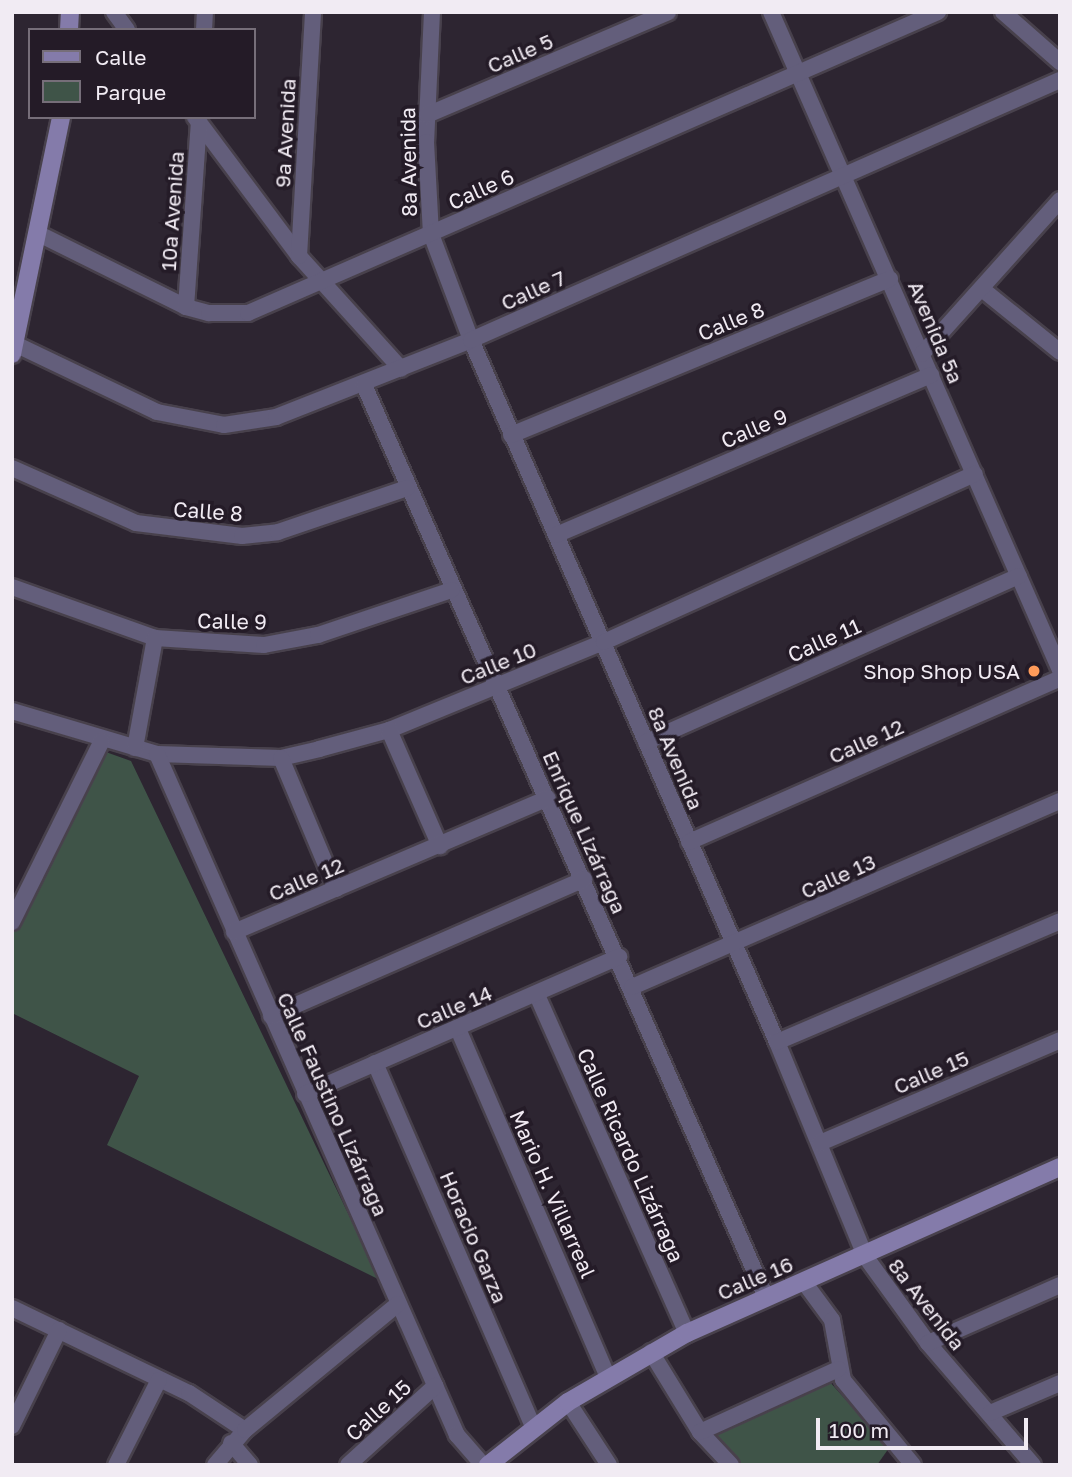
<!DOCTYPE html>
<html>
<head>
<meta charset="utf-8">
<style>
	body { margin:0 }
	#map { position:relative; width:1072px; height:1477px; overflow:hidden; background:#2d2531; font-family:"Golos Text",sans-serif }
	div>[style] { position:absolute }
	.green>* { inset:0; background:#3f5448 }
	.roads { filter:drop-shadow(2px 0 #48414c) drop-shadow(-2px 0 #48414c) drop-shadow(0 2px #48414c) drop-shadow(0 -2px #48414c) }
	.street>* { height:16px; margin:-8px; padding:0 8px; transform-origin:8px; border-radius:8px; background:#635e7b }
	.secondary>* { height:18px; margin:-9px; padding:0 9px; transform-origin:9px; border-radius:9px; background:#847baa }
	.dots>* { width:19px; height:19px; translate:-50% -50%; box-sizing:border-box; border:4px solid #241b27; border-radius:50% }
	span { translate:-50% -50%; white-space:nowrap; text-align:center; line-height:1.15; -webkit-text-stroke:7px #241b27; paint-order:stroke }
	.street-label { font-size:21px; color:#f1ebf3 }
	.poi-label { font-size:21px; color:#f1ebf3 }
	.right { translate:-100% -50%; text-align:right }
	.frame { position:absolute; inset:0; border:14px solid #f1ebf3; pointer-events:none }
	.legend { position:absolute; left:28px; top:28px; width:228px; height:91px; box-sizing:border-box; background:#241b27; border:2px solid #766e79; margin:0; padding:9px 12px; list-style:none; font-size:21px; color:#f1ebf3 }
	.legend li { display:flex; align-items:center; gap:14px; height:35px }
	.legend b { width:35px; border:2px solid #766e79 }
	.scale { position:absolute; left:816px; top:1418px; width:212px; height:32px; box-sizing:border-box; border:4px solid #f1ebf3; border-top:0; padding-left:9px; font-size:21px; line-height:24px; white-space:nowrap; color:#f1ebf3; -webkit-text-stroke:5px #241b27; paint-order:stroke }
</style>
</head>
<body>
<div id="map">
	<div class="green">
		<div style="clip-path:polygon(103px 751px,131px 761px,380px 1280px,107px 1145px,139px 1076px,12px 1013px,12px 933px)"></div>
		<div style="clip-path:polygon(829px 1381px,889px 1448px,877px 1465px,741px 1465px,716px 1441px,717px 1430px)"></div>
	</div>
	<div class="roads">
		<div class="street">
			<div style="left:114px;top:12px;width:22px;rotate:54deg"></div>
			<div style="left:432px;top:12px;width:130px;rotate:92.6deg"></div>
			<div style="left:426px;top:142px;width:92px;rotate:86.9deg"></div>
			<div style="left:431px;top:234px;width:113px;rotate:69.3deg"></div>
			<div style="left:471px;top:340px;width:766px;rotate:66.45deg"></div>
			<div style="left:777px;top:1042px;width:231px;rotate:67.6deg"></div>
			<div style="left:865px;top:1256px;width:107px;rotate:54.1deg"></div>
			<div style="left:928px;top:1343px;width:161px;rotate:49.3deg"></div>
			<div style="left:771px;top:12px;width:719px;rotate:66.29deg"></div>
			<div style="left:1003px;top:12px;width:76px;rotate:41.3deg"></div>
			<div style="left:204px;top:30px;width:18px;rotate:-87deg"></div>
			<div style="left:427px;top:115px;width:262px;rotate:-23.1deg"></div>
			<div style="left:195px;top:117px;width:174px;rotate:53.2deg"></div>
			<div style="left:299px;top:256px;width:152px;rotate:47.9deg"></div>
			<div style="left:39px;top:234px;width:164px;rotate:26.4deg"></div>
			<div style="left:186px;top:307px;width:24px;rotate:15deg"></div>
			<div style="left:209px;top:313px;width:39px"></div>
			<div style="left:248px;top:313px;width:753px;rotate:-23.57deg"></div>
			<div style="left:299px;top:256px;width:244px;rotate:-86.7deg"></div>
			<div style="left:982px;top:289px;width:100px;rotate:38.9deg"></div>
			<div style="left:186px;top:307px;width:187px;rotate:-86deg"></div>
			<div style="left:15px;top:344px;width:157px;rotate:25.6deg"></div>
			<div style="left:157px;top:412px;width:68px;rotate:11deg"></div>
			<div style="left:224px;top:425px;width:53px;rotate:-8.7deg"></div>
			<div style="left:276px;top:417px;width:210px;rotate:-21.5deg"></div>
			<div style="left:471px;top:340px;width:644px;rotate:-23.82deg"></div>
			<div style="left:922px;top:354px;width:207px;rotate:-48.1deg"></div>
			<div style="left:364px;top:385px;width:997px;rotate:66.21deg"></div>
			<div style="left:511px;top:435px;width:410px;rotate:-22.4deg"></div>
			<div style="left:12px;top:468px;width:136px;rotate:23.9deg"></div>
			<div style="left:136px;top:523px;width:107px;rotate:7deg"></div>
			<div style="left:242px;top:536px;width:36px;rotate:-6deg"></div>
			<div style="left:278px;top:532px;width:136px;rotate:-18.8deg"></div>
			<div style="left:556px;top:535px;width:408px;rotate:-23.1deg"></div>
			<div style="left:12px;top:587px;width:152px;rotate:19.6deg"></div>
			<div style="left:155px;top:638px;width:109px;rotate:3.7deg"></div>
			<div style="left:264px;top:645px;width:55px;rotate:-10.5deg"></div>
			<div style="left:318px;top:635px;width:141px;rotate:-18.6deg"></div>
			<div style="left:12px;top:711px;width:151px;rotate:16.5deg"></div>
			<div style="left:157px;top:754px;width:124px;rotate:1.8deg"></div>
			<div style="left:281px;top:758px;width:39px;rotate:-13deg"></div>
			<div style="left:319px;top:749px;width:73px;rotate:-15.2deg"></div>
			<div style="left:389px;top:730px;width:232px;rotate:-22.3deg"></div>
			<div style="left:604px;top:642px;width:407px;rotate:-24.4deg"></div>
			<div style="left:389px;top:730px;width:127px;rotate:66.3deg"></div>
			<div style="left:646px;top:742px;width:408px;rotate:-24deg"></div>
			<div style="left:135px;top:748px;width:112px;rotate:-79.7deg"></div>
			<div style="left:157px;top:754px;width:744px;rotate:66.23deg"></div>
			<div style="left:457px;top:1435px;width:40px;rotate:49deg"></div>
			<div style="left:281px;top:758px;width:142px;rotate:67.2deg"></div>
			<div style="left:689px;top:842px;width:406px;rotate:-23.8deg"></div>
			<div style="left:12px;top:922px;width:202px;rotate:-63.6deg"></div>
			<div style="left:234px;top:932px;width:341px;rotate:-23.1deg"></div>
			<div style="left:632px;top:987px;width:467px;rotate:-23.5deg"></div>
			<div style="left:537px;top:995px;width:370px;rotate:66.1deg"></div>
			<div style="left:271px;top:1016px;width:342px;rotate:-23.6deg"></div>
			<div style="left:458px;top:1029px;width:379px;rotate:66.7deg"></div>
			<div style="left:777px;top:1042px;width:308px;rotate:-23.1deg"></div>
			<div style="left:375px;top:1063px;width:397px;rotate:66.5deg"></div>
			<div style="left:305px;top:1094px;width:343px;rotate:-23.6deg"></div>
			<div style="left:820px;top:1143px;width:261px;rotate:-23.2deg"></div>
			<div style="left:804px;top:1282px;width:47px;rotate:53.6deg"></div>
			<div style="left:832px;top:1320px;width:61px;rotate:79.6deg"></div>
			<div style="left:843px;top:1380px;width:110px;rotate:50.5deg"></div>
			<div style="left:12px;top:1308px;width:196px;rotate:25.7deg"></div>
			<div style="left:189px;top:1393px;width:67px;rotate:33.5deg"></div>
			<div style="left:928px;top:1343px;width:144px;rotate:-23.7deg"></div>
			<div style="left:651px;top:1352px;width:94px;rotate:58.5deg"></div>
			<div style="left:700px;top:1432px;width:45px;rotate:46.8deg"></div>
			<div style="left:568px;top:1402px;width:75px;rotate:56.9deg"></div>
			<div style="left:990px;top:1413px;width:76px;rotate:-23.2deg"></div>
			<div style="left:12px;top:1426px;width:107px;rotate:-63.9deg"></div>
			<div style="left:700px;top:1432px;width:152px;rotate:-24.5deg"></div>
			<div style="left:231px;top:1443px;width:29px;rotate:49deg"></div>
			<div style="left:116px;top:1465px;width:95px;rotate:-63.2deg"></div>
			<div style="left:215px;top:1465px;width:46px;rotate:-49.4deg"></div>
			<div style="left:245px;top:1430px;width:198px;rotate:-39.5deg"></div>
			<div style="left:348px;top:1465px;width:118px;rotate:-42.2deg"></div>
		</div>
		<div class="secondary">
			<div style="left:69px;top:30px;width:18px;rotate:-87deg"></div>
			<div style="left:12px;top:354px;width:242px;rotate:-78.3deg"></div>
			<div style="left:488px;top:1465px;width:102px;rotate:-38.2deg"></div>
			<div style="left:568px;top:1402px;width:138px;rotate:-30.1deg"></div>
			<div style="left:687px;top:1333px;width:408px;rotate:-24deg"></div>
		</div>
	</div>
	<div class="dots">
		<div style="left:1034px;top:671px;background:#ff9b5a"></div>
	</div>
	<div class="street-label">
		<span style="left:520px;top:53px;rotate:-23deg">Calle 5</span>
		<span style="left:285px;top:133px;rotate:-87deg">9a Avenida</span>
		<span style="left:408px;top:162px;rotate:-91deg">8a Avenida</span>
		<span style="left:481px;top:189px;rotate:-24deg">Calle 6</span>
		<span style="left:172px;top:211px;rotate:-86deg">10a Avenida</span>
		<span style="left:533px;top:290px;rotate:-24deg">Calle 7</span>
		<span style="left:731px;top:321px;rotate:-22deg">Calle 8</span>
		<span style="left:936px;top:332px;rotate:67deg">Avenida 5a</span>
		<span style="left:754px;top:428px;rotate:-23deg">Calle 9</span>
		<span style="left:208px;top:511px;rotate:4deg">Calle 8</span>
		<span style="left:232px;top:621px;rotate:1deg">Calle 9</span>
		<span style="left:824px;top:640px;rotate:-24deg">Calle 11</span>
		<span style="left:498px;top:663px;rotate:-22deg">Calle 10</span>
		<span style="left:866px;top:741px;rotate:-24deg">Calle 12</span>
		<span style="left:676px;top:758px;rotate:67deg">8a Avenida</span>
		<span style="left:585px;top:832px;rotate:66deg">Enrique Lizárraga</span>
		<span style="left:838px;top:876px;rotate:-24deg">Calle 13</span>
		<span style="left:306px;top:879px;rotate:-23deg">Calle 12</span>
		<span style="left:454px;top:1007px;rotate:-23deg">Calle 14</span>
		<span style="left:931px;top:1072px;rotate:-23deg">Calle 15</span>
		<span style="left:333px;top:1104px;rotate:66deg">Calle Faustino Lizárraga</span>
		<span style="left:631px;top:1155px;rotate:66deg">Calle Ricardo Lizárraga</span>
		<span style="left:553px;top:1194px;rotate:66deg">Mario H. Villarreal</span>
		<span style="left:474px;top:1237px;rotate:67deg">Horacio Garza</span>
		<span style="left:755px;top:1278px;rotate:-23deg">Calle 16</span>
		<span style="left:927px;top:1304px;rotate:52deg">8a Avenida</span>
		<span style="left:378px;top:1410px;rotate:-42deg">Calle 15</span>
	</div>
	<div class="poi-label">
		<span class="right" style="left:1020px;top:671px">Shop Shop USA</span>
	</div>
	<div class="frame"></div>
	<ul class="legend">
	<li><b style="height:9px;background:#847baa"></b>Calle</li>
	<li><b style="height:19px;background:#3f5448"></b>Parque</li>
	</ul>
	<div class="scale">100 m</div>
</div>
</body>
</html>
